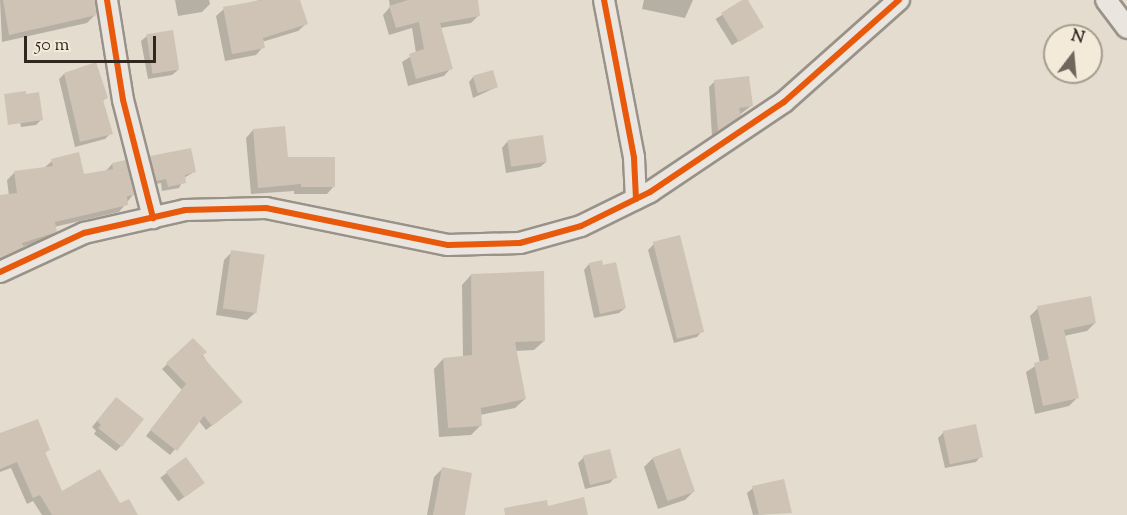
<!DOCTYPE html>
<html>
<head>
<meta charset="utf-8">
<style>
	body { margin:0 }
	#map { position:relative; width:1127px; height:515px; overflow:hidden; background:#e4dcce; font-family:"Sorts Mill Goudy",serif }
	div>[style] { position:absolute }
	.shadow>* { inset:0; background:#0003; transform-origin:0 0 }
	.building>* { inset:0; background:#cfc3b6; transform-origin:0 0 }
	.roads { filter:drop-shadow(2px 0 #989289) drop-shadow(-2px 0 #989289) drop-shadow(0 2px #989289) drop-shadow(0 -2px #989289) }
	.street>* { height:20px; margin:-10px; padding:0 10px; transform-origin:10px; border-radius:10px; background:#eae6df }
	.cycleway>* { height:6px; margin:-3px; padding:0 3px; transform-origin:3px; border-radius:3px; background:#e8590c }
	span { translate:-50% -50%; white-space:nowrap; text-align:center; line-height:1.15; -webkit-text-stroke:5px #f3eada; paint-order:stroke }
	.north { position:absolute; left:1043px; top:24px; width:60px; height:60px; box-sizing:border-box; background:#f3eada; border:2px solid #a59c8f; border-radius:50%; rotate:16deg; font-size:16px; font-weight:700; line-height:24px; text-align:center; color:#31271f }
	.north::after { content:''; display:block; margin:auto; width:21px; height:27px; background:#70665c; clip-path:polygon(50% 0,100% 100%,50% 72%,0 100%) }
	.scale { position:absolute; left:24px; top:36px; width:132px; height:27px; box-sizing:border-box; border:3px solid #31271f; border-top:0; padding-left:8px; font-size:18px; line-height:21px; white-space:nowrap; color:#31271f; -webkit-text-stroke:4px #f3eada; paint-order:stroke }
</style>
</head>
<body>
<div id="map">
	<div class="shadow">
		<div style="clip-path:polygon(0 0,94px 0,96px 14px,87px 23px,2px 42px)"></div>
		<div style="clip-path:polygon(175px 0,209px 0,210px 4px,202px 12px,178px 16px)"></div>
		<div style="clip-path:polygon(260px 0,299px 0,306px 24px,298px 31px,262px 42px,263px 47px,256px 55px,225px 61px,216px 16px,224px 9px)"></div>
		<div style="clip-path:polygon(389px 0,476px 0,479px 15px,471px 23px,440px 28px,451px 68px,444px 76px,408px 86px,402px 62px,416px 53px,412px 28px,389px 35px,383px 15px,390px 7px)"></div>
		<div style="clip-path:polygon(644px 0,693px 0,685px 18px,642px 9px)"></div>
		<div style="left:746px;top:0;width:31px;height:36px;rotate:58deg"></div>
		<div style="clip-path:polygon(147px 36px,178px 70px,172px 75px,148px 79px,141px 41px)"></div>
		<div style="clip-path:polygon(64px 74px,106px 98px,102px 102px,111px 133px,105px 139px,75px 147px,59px 79px)"></div>
		<div style="clip-path:polygon(474px 76px,497px 87px,473px 98px,469px 82px)"></div>
		<div style="clip-path:polygon(715px 81px,751px 106px,712px 136px,709px 87px)"></div>
		<div style="clip-path:polygon(16px 102px,42px 119px,36px 125px,21px 127px)"></div>
		<div style="clip-path:polygon(253px 130px,287px 159px,334px 186px,327px 194px,294px 194px,294px 191px,251px 194px,246px 138px)"></div>
		<div style="clip-path:polygon(507px 142px,546px 162px,540px 167px,506px 173px,502px 148px)"></div>
		<div style="clip-path:polygon(150px 158px,194px 172px,184px 178px,179px 188px,162px 191px,161px 183px,151px 185px,145px 163px)"></div>
		<div style="clip-path:polygon(52px 161px,83px 176px,105px 172px,112px 164px,133px 195px,119px 212px,54px 227px,55px 232px,48px 239px,22px 247px,0 261px,0 196px,9px 196px,7px 180px,14px 173px,44px 168px)"></div>
		<div style="clip-path:polygon(654px 244px,702px 331px,697px 337px,674px 343px,648px 250px)"></div>
		<div style="clip-path:polygon(232px 252px,256px 312px,247px 320px,216px 315px,224px 260px)"></div>
		<div style="clip-path:polygon(589px 264px,625px 308px,619px 313px,594px 318px,584px 270px)"></div>
		<div style="clip-path:polygon(471px 275px,544px 341px,534px 350px,515px 351px,525px 399px,515px 408px,480px 415px,481px 425px,471px 435px,439px 437px,434px 369px,443px 359px,463px 358px,462px 285px)"></div>
		<div style="clip-path:polygon(1038px 308px,1095px 323px,1087px 331px,1064px 336px,1077px 398px,1069px 406px,1035px 414px,1026px 372px,1040px 363px,1030px 316px)"></div>
		<div style="clip-path:polygon(193px 340px,236px 407px,206px 430px,199px 421px,170px 455px,146px 436px,182px 390px,162px 369px)"></div>
		<div style="clip-path:polygon(110px 405px,121px 446px,116px 451px,94px 434px,96px 431px,92px 427px)"></div>
		<div style="clip-path:polygon(944px 432px,981px 456px,976px 462px,945px 468px,938px 438px)"></div>
		<div style="clip-path:polygon(0 435px,49px 449px,44px 454px,62px 493px,120px 505px,136px 515px,42px 515px,33px 501px,27px 504px,11px 468px,0 472px)"></div>
		<div style="clip-path:polygon(679px 450px,693px 492px,685px 500px,658px 509px,644px 467px,652px 459px)"></div>
		<div style="clip-path:polygon(584px 457px,615px 477px,610px 483px,585px 489px,578px 463px)"></div>
		<div style="left:185px;top:459px;width:30px;height:31px;rotate:53deg"></div>
		<div style="clip-path:polygon(442px 469px,463px 515px,427px 515px,434px 477px)"></div>
		<div style="clip-path:polygon(753px 488px,791px 512px,753px 515px,747px 493px)"></div>
	</div>
	<div class="building">
		<div style="clip-path:polygon(3px 0,95px 0,97px 15px,9px 35px)"></div>
		<div style="clip-path:polygon(261px 0,300px 0,308px 24px,263px 38px,265px 48px,232px 54px,223px 7px)"></div>
		<div style="clip-path:polygon(408px 0,478px 0,480px 16px,440px 23px,453px 69px,416px 79px,409px 54px,424px 49px,419px 22px,396px 28px,389px 6px)"></div>
		<div style="clip-path:polygon(742px 0,748px 0,764px 27px,739px 42px,721px 13px)"></div>
		<div style="left:173px;top:30px;width:40px;height:27px;rotate:81deg"></div>
		<div style="clip-path:polygon(96px 62px,108px 98px,103px 100px,113px 134px,80px 142px,64px 73px)"></div>
		<div style="left:493px;top:70px;width:18px;height:21px;rotate:74deg"></div>
		<div style="clip-path:polygon(749px 76px,753px 106px,739px 108px,741px 116px,718px 132px,714px 80px)"></div>
		<div style="clip-path:polygon(26px 91px,26px 94px,39px 92px,43px 120px,8px 125px,4px 94px)"></div>
		<div style="clip-path:polygon(285px 126px,288px 157px,335px 157px,335px 187px,301px 187px,301px 184px,258px 188px,253px 129px)"></div>
		<div style="left:543px;top:135px;width:27px;height:36px;rotate:82deg"></div>
		<div style="clip-path:polygon(191px 148px,196px 172px,185px 175px,186px 183px,168px 187px,166px 179px,156px 181px,150px 156px)"></div>
		<div style="clip-path:polygon(79px 152px,84px 174px,113px 169px,112px 163px,126px 160px,135px 195px,127px 196px,128px 205px,55px 222px,57px 232px,22px 243px,24px 248px,0 259px,0 195px,17px 193px,14px 171px,53px 166px,51px 159px)"></div>
		<div style="left:680px;top:235px;width:100px;height:28px;rotate:76deg"></div>
		<div style="left:231px;top:250px;width:34px;height:59px;rotate:8deg"></div>
		<div style="clip-path:polygon(602px 260px,603px 265px,616px 262px,626px 308px,600px 314px,589px 263px)"></div>
		<div style="clip-path:polygon(544px 271px,545px 341px,515px 342px,526px 399px,481px 408px,482px 426px,448px 428px,443px 358px,472px 355px,471px 274px)"></div>
		<div style="clip-path:polygon(1091px 296px,1096px 323px,1064px 330px,1079px 398px,1043px 406px,1034px 363px,1049px 359px,1037px 306px)"></div>
		<div style="clip-path:polygon(193px 338px,207px 352px,202px 356px,243px 402px,212px 426px,204px 416px,177px 451px,150px 430px,186px 384px,166px 363px)"></div>
		<div style="clip-path:polygon(116px 397px,144px 419px,122px 447px,98px 428px,101px 425px,97px 421px)"></div>
		<div style="clip-path:polygon(38px 419px,50px 450px,45px 452px,62px 491px,100px 469px,120px 503px,129px 499px,138px 515px,52px 515px,40px 495px,33px 498px,17px 462px,0 469px,0 433px)"></div>
		<div style="left:976px;top:424px;width:34px;height:34px;rotate:78deg"></div>
		<div style="left:680px;top:448px;width:46px;height:29px;rotate:71deg"></div>
		<div style="left:610px;top:449px;width:30px;height:28px;rotate:76deg"></div>
		<div style="left:186px;top:457px;width:32px;height:25px;rotate:54deg"></div>
		<div style="clip-path:polygon(442px 467px,472px 473px,465px 515px,433px 515px)"></div>
		<div style="clip-path:polygon(784px 479px,792px 513px,759px 515px,752px 486px)"></div>
		<div style="clip-path:polygon(584px 497px,588px 515px,505px 515px,504px 508px,547px 500px,548px 506px)"></div>
	</div>
	<div class="roads">
		<div class="street">
			<div style="left:107px;top:0;width:101px;rotate:80.9deg"></div>
			<div style="left:123px;top:100px;width:122px;rotate:75.7deg"></div>
			<div style="left:604px;top:0;width:161px;rotate:79.2deg"></div>
			<div style="left:634px;top:158px;width:41px;rotate:87.2deg"></div>
			<div style="left:1106px;top:0;width:35px;rotate:53deg"></div>
			<div style="left:0;top:272px;width:93px;rotate:-24.9deg"></div>
			<div style="left:84px;top:233px;width:104px;rotate:-12.8deg"></div>
			<div style="left:185px;top:210px;width:81px;rotate:-1.4deg"></div>
			<div style="left:266px;top:208px;width:186px;rotate:11.5deg"></div>
			<div style="left:448px;top:245px;width:72px;rotate:-1.6deg"></div>
			<div style="left:520px;top:243px;width:63px;rotate:-15.6deg"></div>
			<div style="left:581px;top:226px;width:77px;rotate:-26.2deg"></div>
			<div style="left:650px;top:192px;width:161px;rotate:-33.9deg"></div>
			<div style="left:784px;top:102px;width:154px;rotate:-41.6deg"></div>
		</div>
	</div>
	<div class="cycleway">
		<div style="left:107px;top:0;width:101px;rotate:80.9deg"></div>
		<div style="left:123px;top:100px;width:122px;rotate:75.7deg"></div>
		<div style="left:604px;top:0;width:161px;rotate:79.2deg"></div>
		<div style="left:634px;top:158px;width:41px;rotate:87.2deg"></div>
		<div style="left:0;top:272px;width:93px;rotate:-24.9deg"></div>
		<div style="left:84px;top:233px;width:104px;rotate:-12.8deg"></div>
		<div style="left:185px;top:210px;width:81px;rotate:-1.4deg"></div>
		<div style="left:266px;top:208px;width:186px;rotate:11.5deg"></div>
		<div style="left:448px;top:245px;width:72px;rotate:-1.6deg"></div>
		<div style="left:520px;top:243px;width:63px;rotate:-15.6deg"></div>
		<div style="left:581px;top:226px;width:77px;rotate:-26.2deg"></div>
		<div style="left:650px;top:192px;width:161px;rotate:-33.9deg"></div>
		<div style="left:784px;top:102px;width:154px;rotate:-41.6deg"></div>
	</div>
	<div class="north">N</div>
	<div class="scale">50 m</div>
</div>
</body>
</html>
